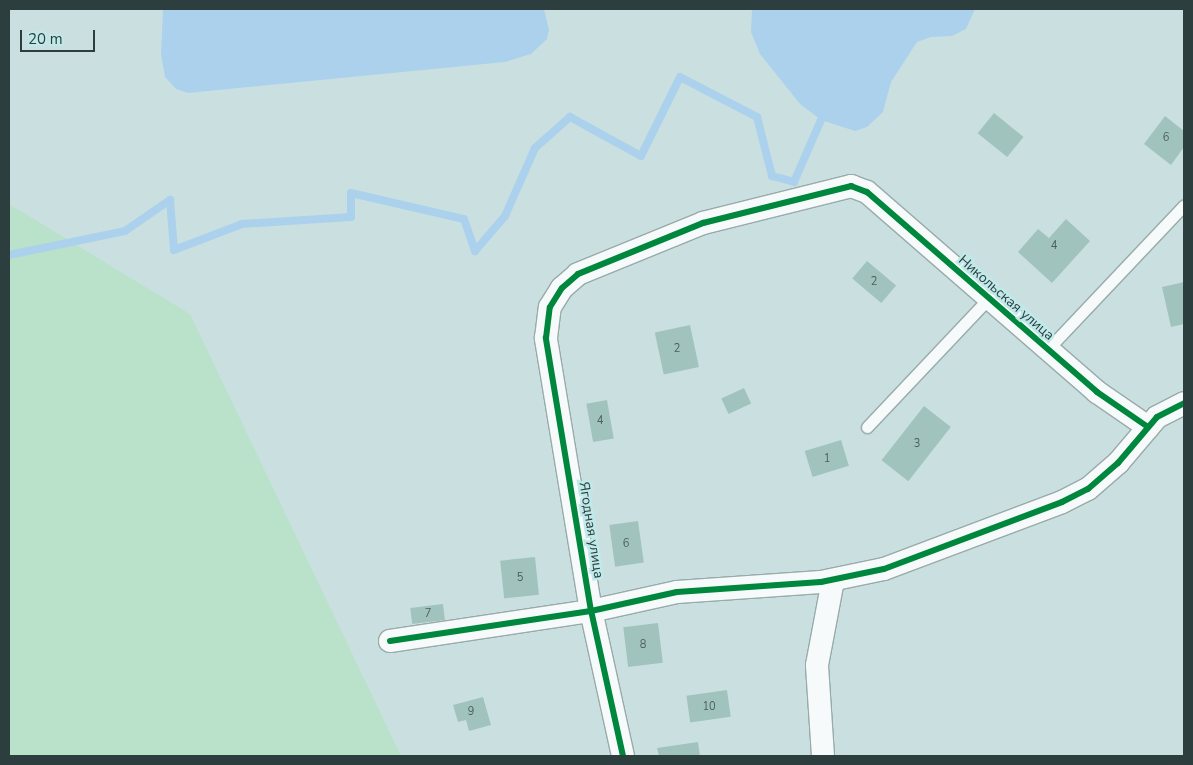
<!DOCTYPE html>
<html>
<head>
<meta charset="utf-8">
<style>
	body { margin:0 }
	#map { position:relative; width:1193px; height:765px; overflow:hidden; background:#cae0e0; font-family:"Nunito Sans",sans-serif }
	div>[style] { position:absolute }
	.green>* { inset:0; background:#bae1c9 }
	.water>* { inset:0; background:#acd1ed }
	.stream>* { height:8px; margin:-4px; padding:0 4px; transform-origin:4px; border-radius:4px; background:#acd1ed }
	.building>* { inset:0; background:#a1c3bd; transform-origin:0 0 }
	.roads { filter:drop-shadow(1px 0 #98aaaa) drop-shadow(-1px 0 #98aaaa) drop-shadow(0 1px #98aaaa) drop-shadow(0 -1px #98aaaa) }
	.service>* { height:11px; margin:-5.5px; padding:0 5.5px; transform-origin:5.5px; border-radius:5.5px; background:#f7fafa }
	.minor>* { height:22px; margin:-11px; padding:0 11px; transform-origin:11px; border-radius:11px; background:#f7fafa }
	.cycleway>* { height:6px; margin:-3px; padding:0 3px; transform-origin:3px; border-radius:3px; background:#00873e }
	span { translate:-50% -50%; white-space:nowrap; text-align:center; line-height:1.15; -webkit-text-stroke:5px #c0e9ea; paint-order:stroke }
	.number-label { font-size:11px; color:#4a5f5e }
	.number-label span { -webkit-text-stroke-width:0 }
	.street-label { font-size:14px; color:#2d3e3e }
	.frame { position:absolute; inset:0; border:10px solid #2d3e3e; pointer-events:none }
	.scale { position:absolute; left:20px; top:30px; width:75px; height:22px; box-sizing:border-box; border:2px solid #2d3e3e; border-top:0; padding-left:6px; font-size:15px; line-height:18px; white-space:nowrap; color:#2d3e3e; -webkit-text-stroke:4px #c0e9ea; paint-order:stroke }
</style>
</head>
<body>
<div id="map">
	<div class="green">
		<div style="clip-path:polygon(9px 204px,190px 314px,401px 756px,9px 756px)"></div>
	</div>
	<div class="water">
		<div style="clip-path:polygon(163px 9px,544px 9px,549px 30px,547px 39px,531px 54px,505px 62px,188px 93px,176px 89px,165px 77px,161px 54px)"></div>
		<div style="clip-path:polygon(752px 9px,975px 9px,966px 29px,952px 36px,931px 37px,917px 42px,891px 82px,883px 112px,867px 127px,855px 131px,821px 120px,800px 104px,760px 54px,751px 32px)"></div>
	</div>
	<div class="stream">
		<div style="left:9px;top:255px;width:118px;rotate:-11.7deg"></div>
		<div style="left:125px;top:231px;width:55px;rotate:-34.6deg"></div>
		<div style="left:170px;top:200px;width:50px;rotate:85.4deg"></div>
		<div style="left:174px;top:250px;width:73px;rotate:-20.9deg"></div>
		<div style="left:242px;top:224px;width:109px;rotate:-3.7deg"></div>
		<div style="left:351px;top:217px;width:24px;rotate:-90deg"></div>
		<div style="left:351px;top:193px;width:116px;rotate:13deg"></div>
		<div style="left:464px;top:219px;width:34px;rotate:71deg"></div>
		<div style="left:475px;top:251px;width:46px;rotate:-49.4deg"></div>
		<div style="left:505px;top:216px;width:74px;rotate:-66.2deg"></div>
		<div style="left:535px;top:148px;width:47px;rotate:-41.5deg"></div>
		<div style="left:570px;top:117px;width:81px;rotate:28.8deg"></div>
		<div style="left:641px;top:156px;width:88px;rotate:-63.7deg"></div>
		<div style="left:680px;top:77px;width:87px;rotate:27.5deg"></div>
		<div style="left:757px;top:117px;width:61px;rotate:75.7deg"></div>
		<div style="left:772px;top:176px;width:23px;rotate:15deg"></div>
		<div style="left:794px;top:182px;width:68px;rotate:-66.5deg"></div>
	</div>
	<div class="building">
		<div style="left:994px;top:113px;width:38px;height:26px;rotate:39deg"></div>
		<div style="clip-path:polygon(1165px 116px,1184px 131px,1184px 147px,1171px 165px,1144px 144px)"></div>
		<div style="clip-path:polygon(1066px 219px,1090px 241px,1052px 283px,1018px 252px,1038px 229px,1049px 238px)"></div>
		<div style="left:867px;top:261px;width:38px;height:23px;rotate:40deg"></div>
		<div style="clip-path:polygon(1184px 282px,1184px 324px,1171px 327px,1162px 287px)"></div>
		<div style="left:690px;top:325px;width:43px;height:36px;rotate:78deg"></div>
		<div style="left:744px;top:388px;width:17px;height:25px;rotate:65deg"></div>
		<div style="left:607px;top:400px;width:39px;height:21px;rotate:80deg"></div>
		<div style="left:924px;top:406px;width:34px;height:69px;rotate:38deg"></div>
		<div style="left:841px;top:440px;width:27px;height:38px;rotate:73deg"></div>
		<div style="left:638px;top:521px;width:42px;height:29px;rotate:82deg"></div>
		<div style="left:535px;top:557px;width:38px;height:35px;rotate:84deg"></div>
		<div style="left:443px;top:604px;width:16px;height:33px;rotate:83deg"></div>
		<div style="left:658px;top:623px;width:40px;height:35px;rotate:83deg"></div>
		<div style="left:727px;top:690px;width:27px;height:41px;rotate:82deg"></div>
		<div style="clip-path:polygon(483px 697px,491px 725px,469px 731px,466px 720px,458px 722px,453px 705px)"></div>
		<div style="clip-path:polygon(698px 742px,700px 756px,659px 756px,657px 748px)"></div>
	</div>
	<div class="roads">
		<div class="service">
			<div style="left:1047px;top:350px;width:199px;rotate:-46.6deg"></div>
			<div style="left:867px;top:427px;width:176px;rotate:-46.6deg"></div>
		</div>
		<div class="minor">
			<div style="left:390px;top:641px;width:203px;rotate:-8.5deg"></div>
			<div style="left:591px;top:611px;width:88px;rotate:-12.5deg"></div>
			<div style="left:677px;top:592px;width:144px;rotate:-4deg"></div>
			<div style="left:821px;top:582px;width:64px;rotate:-11.7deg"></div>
			<div style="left:884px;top:569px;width:190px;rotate:-20.6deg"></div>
			<div style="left:1062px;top:502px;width:29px;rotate:-27deg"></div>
			<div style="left:1088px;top:489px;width:40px;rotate:-41deg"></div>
			<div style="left:1118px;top:463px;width:60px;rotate:-49.7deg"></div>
			<div style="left:1157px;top:417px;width:30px;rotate:-27deg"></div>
			<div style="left:623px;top:756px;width:148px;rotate:-102.4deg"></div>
			<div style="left:591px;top:611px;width:277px;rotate:-99.4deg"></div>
			<div style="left:546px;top:338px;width:31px;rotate:-83deg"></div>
			<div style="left:550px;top:307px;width:22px;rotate:-58deg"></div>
			<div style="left:562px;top:288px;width:21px;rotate:-41deg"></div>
			<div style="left:578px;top:274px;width:135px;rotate:-22.2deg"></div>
			<div style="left:703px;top:223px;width:153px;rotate:-14deg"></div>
			<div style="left:851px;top:186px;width:17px;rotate:21deg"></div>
			<div style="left:867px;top:192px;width:305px;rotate:41deg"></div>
			<div style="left:1097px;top:392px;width:62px;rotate:34.5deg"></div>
			<div style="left:823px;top:756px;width:91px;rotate:-93.8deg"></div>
			<div style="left:817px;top:665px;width:86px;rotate:-79.3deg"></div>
		</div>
	</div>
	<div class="cycleway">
		<div style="left:390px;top:641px;width:203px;rotate:-8.5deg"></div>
		<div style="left:591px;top:611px;width:88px;rotate:-12.5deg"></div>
		<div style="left:677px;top:592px;width:144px;rotate:-4deg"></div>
		<div style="left:821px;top:582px;width:64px;rotate:-11.7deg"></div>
		<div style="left:884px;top:569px;width:190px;rotate:-20.6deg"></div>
		<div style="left:1062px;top:502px;width:29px;rotate:-27deg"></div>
		<div style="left:1088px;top:489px;width:40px;rotate:-41deg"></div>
		<div style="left:1118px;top:463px;width:60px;rotate:-49.7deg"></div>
		<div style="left:1157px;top:417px;width:30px;rotate:-27deg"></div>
		<div style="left:623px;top:756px;width:148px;rotate:-102.4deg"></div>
		<div style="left:591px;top:611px;width:277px;rotate:-99.4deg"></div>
		<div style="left:546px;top:338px;width:31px;rotate:-83deg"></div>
		<div style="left:550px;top:307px;width:22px;rotate:-58deg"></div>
		<div style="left:562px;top:288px;width:21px;rotate:-41deg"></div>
		<div style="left:578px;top:274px;width:135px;rotate:-22.2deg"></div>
		<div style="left:703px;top:223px;width:153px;rotate:-14deg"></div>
		<div style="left:851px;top:186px;width:17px;rotate:21deg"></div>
		<div style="left:867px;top:192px;width:305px;rotate:41deg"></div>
		<div style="left:1097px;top:392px;width:62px;rotate:34.5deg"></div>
	</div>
	<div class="number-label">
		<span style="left:1166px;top:138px">6</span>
		<span style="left:1054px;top:246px">4</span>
		<span style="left:874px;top:282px">2</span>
		<span style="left:677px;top:349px">2</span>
		<span style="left:600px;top:421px">4</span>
		<span style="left:917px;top:444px">3</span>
		<span style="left:827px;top:459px">1</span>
		<span style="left:626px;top:544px">6</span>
		<span style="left:520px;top:578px">5</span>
		<span style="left:428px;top:614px">7</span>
		<span style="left:643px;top:645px">8</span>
		<span style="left:709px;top:707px">10</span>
		<span style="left:471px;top:712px">9</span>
	</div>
	<div class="street-label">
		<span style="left:1006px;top:298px;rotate:41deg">Никольская улица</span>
		<span style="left:591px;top:530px;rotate:81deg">Ягодная улица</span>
	</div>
	<div class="frame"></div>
	<div class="scale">20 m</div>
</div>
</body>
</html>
